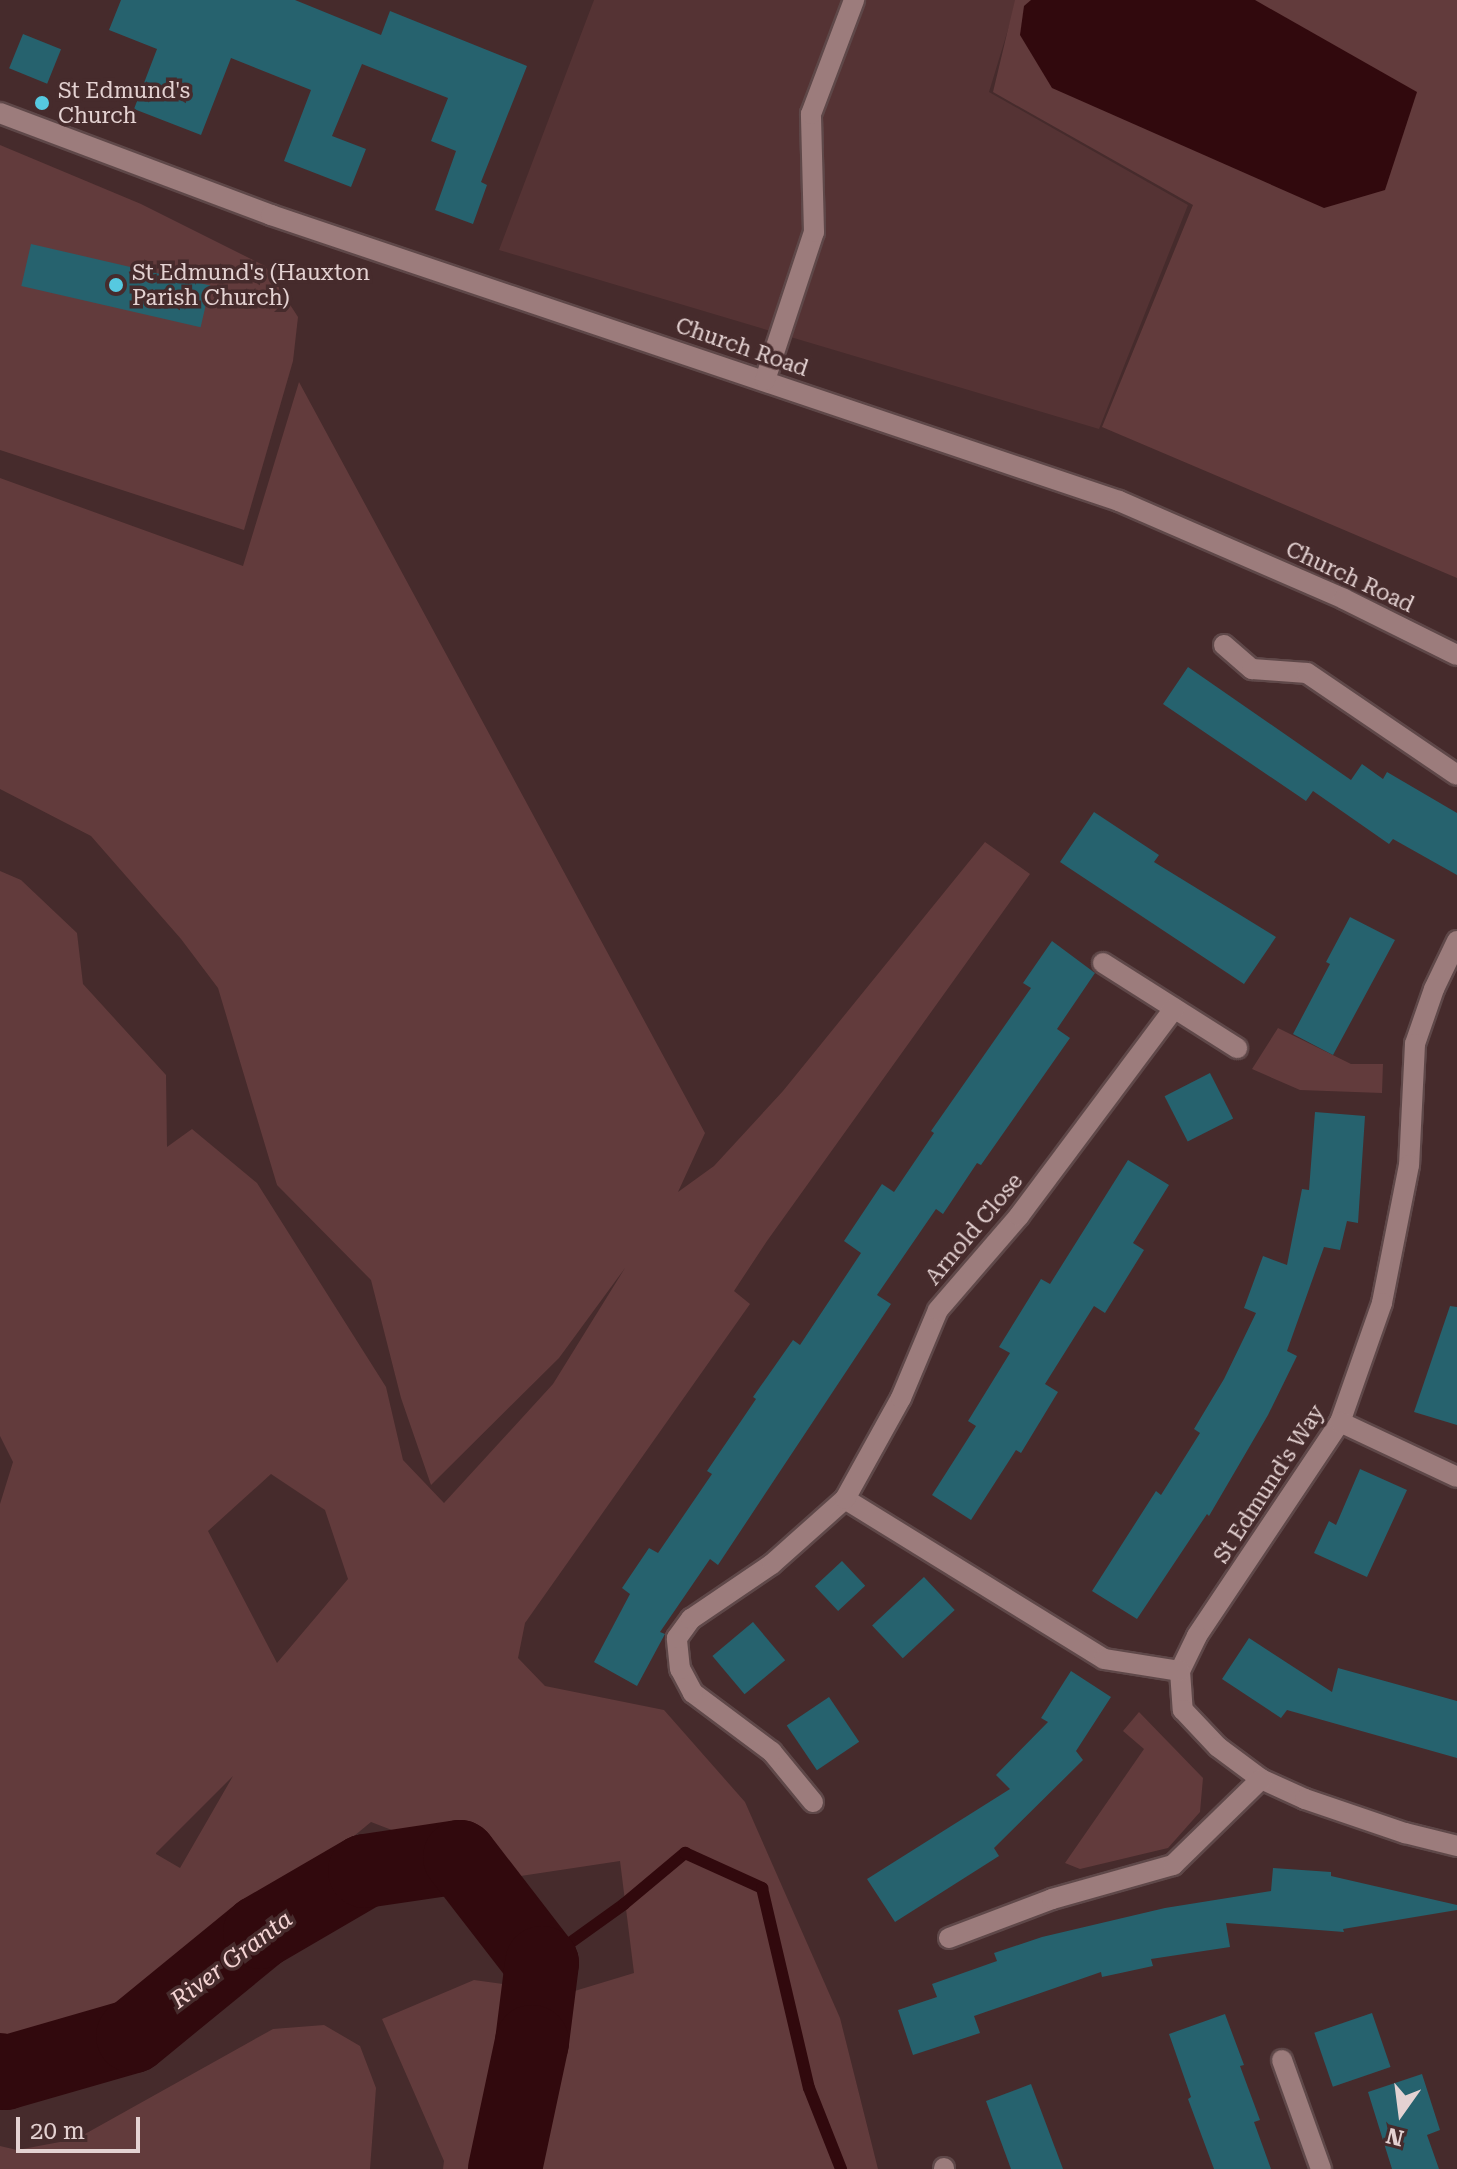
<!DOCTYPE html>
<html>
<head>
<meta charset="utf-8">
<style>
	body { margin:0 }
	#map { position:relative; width:1457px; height:2169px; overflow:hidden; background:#462b2c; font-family:"Roboto Serif",serif }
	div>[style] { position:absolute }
	.built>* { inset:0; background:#553334 }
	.green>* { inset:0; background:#623b3c }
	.water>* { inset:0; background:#31090d }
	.stream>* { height:12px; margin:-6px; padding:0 6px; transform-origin:6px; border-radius:6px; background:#31090d }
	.river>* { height:74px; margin:-37px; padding:0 37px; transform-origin:37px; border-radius:37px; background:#31090d }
	.building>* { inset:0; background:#26626e; transform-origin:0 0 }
	.roads { filter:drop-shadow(2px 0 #5f4849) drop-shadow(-2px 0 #5f4849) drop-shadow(0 2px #5f4849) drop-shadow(0 -2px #5f4849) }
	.minor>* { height:20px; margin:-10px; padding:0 10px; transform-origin:10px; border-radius:10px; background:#9c7c7c }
	.dots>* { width:22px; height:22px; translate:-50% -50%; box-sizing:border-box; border:4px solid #462b2c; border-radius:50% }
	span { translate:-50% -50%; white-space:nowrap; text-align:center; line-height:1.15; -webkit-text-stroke:7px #462b2c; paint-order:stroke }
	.poi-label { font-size:22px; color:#e4d2d2 }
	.left { translate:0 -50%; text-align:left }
	.street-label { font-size:22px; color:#e4d2d2 }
	.water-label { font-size:24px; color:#f5d4d4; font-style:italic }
	.north { position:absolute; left:1361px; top:2073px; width:80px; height:80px; -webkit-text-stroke:6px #462b2c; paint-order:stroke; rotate:194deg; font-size:22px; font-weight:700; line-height:32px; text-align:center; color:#e4d2d2 }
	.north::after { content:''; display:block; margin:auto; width:28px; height:36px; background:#e4d2d2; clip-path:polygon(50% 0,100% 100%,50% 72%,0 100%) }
	.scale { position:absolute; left:16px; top:2117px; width:124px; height:36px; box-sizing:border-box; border:4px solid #e4d2d2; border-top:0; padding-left:10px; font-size:24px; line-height:28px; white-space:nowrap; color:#e4d2d2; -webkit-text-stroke:6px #462b2c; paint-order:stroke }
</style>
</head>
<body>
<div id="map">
	<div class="built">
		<div style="clip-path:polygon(594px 0,1017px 0,989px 92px,1188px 205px,1099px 429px,499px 250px)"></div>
	</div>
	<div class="green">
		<div style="clip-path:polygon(1015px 0,1457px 0,1457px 578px,1102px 427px,1193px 205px,993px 92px)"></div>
		<div style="clip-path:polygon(0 145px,141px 204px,265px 266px,298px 317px,293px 361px,244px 530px,0 450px)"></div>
		<div style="clip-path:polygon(evenodd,299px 382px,705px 1133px,678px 1192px,714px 1166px,783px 1091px,985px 842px,1030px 874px,767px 1241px,734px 1291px,750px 1304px,525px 1623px,518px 1658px,545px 1686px,664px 1710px,745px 1802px,840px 2018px,878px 2169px,443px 2169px,444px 2161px,382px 2019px,474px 1980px,568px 1993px,634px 1973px,620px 1861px,514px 1877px,371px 1822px,161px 1995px,82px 2035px,24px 2049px,0 2035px,0 1504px,13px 1462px,0 1436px,0 871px,21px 880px,77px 933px,83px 984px,166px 1075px,167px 1147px,192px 1129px,257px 1183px,386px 1387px,403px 1460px,444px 1503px,553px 1384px,625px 1268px,559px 1358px,431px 1485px,401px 1398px,371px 1280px,277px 1185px,218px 988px,181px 939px,91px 836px,0 789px,0 478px,243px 566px,299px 382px,271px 1474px,325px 1510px,348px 1579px,277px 1663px,208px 1531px,271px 1474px,299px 382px,233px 1776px,180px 1868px,156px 1854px,156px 1853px,233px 1776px)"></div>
		<div style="clip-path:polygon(1278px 1028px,1351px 1064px,1383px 1064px,1382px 1093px,1300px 1090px,1252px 1069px)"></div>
		<div style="clip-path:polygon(1139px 1712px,1203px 1778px,1200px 1812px,1168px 1848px,1080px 1869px,1065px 1863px,1144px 1749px,1123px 1731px)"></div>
		<div style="clip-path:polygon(324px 2025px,360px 2046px,376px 2088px,370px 2169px,0 2169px,0 2146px,17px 2150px,76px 2139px,273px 2029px)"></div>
	</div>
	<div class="water">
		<div style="clip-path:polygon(1031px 0,1255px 0,1417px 92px,1385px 190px,1324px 208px,1052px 88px,1020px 35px,1024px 6px)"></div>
	</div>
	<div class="stream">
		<div style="left:542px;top:1963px;width:101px;rotate:-35.7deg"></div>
		<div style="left:624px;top:1904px;width:80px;rotate:-39.9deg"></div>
		<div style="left:685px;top:1853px;width:85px;rotate:24.4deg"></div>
		<div style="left:762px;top:1888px;width:205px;rotate:76.8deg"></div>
		<div style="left:809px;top:2088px;width:87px;rotate:68.4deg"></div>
	</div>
	<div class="river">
		<div style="left:0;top:2070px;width:6px;rotate:31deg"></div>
		<div style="left:5px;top:2073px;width:133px;rotate:-16.1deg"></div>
		<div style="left:133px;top:2036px;width:164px;rotate:-39.3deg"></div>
		<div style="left:260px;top:1932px;width:121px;rotate:-30.2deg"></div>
		<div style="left:365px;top:1871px;width:96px;rotate:-8.4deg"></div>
		<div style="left:460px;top:1857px;width:134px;rotate:52.3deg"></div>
		<div style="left:542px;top:1963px;width:80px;rotate:97.2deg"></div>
		<div style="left:532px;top:2042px;width:130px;rotate:102deg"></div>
	</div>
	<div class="building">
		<div style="clip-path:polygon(121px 0,295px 0,381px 35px,390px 11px,527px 66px,481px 182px,487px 185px,473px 224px,435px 210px,456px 151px,431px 141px,448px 98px,362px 64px,332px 136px,366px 149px,351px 187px,284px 161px,311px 90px,231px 58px,201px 135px,134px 109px,157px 49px,109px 30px)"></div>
		<div style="left:23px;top:34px;width:41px;height:37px;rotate:22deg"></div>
		<div style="left:31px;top:244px;width:184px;height:43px;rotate:13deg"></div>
		<div style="clip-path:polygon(1188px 667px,1351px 780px,1362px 764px,1383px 779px,1387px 772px,1457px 813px,1457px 875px,1393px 839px,1389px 844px,1313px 791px,1306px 801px,1163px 704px)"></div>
		<div style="clip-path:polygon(1094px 812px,1159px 855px,1154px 862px,1276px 937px,1244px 984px,1060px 862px)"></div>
		<div style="clip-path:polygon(1350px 917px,1395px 940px,1333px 1055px,1293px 1034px,1330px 964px,1326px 962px)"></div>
		<div style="clip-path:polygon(1052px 941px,1095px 973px,1057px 1029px,1070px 1038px,981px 1165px,977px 1163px,943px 1214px,936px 1209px,877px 1295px,891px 1304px,718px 1565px,710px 1559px,660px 1632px,665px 1634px,637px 1686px,594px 1662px,630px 1594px,622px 1588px,649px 1548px,658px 1553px,712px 1474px,707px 1471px,756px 1399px,753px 1397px,793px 1340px,800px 1345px,861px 1253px,844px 1241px,882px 1184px,894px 1192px,934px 1133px,931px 1131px,1031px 988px,1023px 983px)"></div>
		<div style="left:1210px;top:1073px;width:51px;height:51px;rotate:63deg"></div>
		<div style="clip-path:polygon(1315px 1112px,1365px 1116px,1358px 1223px,1347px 1221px,1340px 1250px,1324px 1247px,1287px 1351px,1297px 1356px,1268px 1415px,1209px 1516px,1207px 1514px,1137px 1619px,1092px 1591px,1156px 1491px,1161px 1495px,1200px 1433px,1194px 1429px,1224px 1379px,1256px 1313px,1244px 1308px,1263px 1256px,1287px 1265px,1302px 1189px,1309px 1190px)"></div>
		<div style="clip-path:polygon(1128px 1160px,1169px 1185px,1133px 1243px,1144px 1250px,1105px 1313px,1094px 1306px,1045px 1384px,1058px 1392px,1021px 1453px,1016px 1450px,971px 1520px,932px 1495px,976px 1426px,968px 1421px,1010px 1353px,999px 1347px,1041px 1279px,1050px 1284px)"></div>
		<div style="clip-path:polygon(1450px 1306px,1457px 1307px,1457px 1425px,1414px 1412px)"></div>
		<div style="clip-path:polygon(1360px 1469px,1407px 1490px,1367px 1577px,1314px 1553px,1329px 1521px,1336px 1525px)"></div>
		<div style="left:842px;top:1561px;width:34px;height:37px;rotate:47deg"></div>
		<div style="left:924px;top:1577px;width:45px;height:71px;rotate:47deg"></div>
		<div style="left:753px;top:1622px;width:50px;height:53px;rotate:50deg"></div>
		<div style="clip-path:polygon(1249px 1638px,1332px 1692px,1338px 1668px,1457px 1701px,1457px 1758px,1287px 1710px,1281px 1718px,1222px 1679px)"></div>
		<div style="clip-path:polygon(1071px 1671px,1111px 1697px,1076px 1751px,1083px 1760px,994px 1848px,999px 1856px,895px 1922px,867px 1879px,1010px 1789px,996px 1775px,1048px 1722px,1041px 1718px)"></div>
		<div style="left:829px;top:1697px;width:54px;height:51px;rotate:56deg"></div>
		<div style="clip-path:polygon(1273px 1868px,1331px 1872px,1331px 1876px,1457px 1905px,1457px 1910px,1343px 1929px,1344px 1932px,1226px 1923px,1230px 1947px,1151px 1959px,1153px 1966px,1102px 1977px,1101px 1972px,974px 2016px,980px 2033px,913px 2055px,898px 2010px,937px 1997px,932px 1984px,997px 1961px,994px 1953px,1042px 1937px,1165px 1908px,1271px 1891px)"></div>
		<div style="left:1372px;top:2013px;width:57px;height:61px;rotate:71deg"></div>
		<div style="clip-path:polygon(1225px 2014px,1244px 2065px,1240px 2066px,1260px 2120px,1254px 2122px,1271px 2169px,1214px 2169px,1188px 2099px,1191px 2097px,1169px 2034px)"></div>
		<div style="clip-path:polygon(1422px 2074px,1440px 2130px,1427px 2135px,1439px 2169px,1392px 2169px,1368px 2092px)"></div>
		<div style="clip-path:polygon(1031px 2084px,1063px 2169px,1011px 2169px,986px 2101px)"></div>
	</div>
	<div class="roads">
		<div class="minor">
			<div style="left:0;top:113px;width:290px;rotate:20.6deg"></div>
			<div style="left:271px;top:215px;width:895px;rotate:18.64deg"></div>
			<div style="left:1119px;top:501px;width:245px;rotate:23.5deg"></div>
			<div style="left:1344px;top:599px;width:126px;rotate:26.4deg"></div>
			<div style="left:765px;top:380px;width:156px;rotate:-71.7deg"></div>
			<div style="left:814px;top:232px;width:118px;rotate:-91.5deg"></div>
			<div style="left:811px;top:114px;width:122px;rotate:-69.3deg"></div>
			<div style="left:1224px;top:645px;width:37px;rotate:41deg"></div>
			<div style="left:1252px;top:669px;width:55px;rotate:4.2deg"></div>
			<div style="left:1307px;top:673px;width:181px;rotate:34.2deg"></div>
			<div style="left:1457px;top:941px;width:53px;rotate:115.6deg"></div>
			<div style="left:1434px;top:989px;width:58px;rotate:109.1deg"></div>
			<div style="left:1415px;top:1044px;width:121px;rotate:92.8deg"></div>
			<div style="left:1409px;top:1165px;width:141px;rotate:101.1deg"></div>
			<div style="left:1382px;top:1303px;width:126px;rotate:109.4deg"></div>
			<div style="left:1340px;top:1422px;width:257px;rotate:123.8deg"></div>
			<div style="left:1197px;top:1636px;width:39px;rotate:116deg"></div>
			<div style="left:1180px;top:1671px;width:39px;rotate:86deg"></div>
			<div style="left:1183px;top:1710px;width:51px;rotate:46.6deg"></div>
			<div style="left:1218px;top:1747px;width:54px;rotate:36.7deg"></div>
			<div style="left:1261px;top:1779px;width:48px;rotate:24.4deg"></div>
			<div style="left:1305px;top:1799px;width:106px;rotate:18.8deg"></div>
			<div style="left:1405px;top:1833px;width:54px;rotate:14deg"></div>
			<div style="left:1103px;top:963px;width:159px;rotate:32.4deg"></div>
			<div style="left:1340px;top:1422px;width:129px;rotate:25.2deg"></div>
			<div style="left:845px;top:1499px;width:304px;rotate:31.7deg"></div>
			<div style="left:1104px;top:1659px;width:77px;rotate:9deg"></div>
			<div style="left:813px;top:1802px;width:65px;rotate:-129.4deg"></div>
			<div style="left:772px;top:1752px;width:99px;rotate:-143.2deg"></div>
			<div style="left:693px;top:1693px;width:27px;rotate:-118deg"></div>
			<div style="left:680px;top:1669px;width:31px;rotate:-96deg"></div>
			<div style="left:677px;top:1638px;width:24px;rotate:-54deg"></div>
			<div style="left:691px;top:1619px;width:98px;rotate:-34.2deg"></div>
			<div style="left:772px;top:1564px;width:98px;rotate:-41.7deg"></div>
			<div style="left:845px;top:1499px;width:115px;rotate:-61deg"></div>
			<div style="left:901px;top:1398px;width:95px;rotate:-67.2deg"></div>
			<div style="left:938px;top:1310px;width:124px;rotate:-49.2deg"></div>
			<div style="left:1019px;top:1216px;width:259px;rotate:-53.2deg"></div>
			<div style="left:949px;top:1938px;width:110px;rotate:-20.7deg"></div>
			<div style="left:1052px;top:1899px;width:126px;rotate:-15.7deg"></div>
			<div style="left:1173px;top:1865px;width:123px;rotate:-44.3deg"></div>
			<div style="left:1282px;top:2060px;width:116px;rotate:70.3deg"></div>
			<div style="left:944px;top:2168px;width:1px;rotate:90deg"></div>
		</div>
	</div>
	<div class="dots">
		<div style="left:42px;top:103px;background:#56c9e0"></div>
		<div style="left:116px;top:285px;background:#56c9e0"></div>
	</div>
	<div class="poi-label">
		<span class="left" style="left:58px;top:103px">St Edmund's<br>Church</span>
		<span class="left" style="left:132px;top:285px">St Edmund's (Hauxton<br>Parish Church)</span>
	</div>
	<div class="street-label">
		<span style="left:742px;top:347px;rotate:19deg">Church Road</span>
		<span style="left:1350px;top:577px;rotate:25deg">Church Road</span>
		<span style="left:974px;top:1229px;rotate:-50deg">Arnold Close</span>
		<span style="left:1269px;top:1484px;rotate:-57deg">St Edmund's Way</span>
	</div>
	<div class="water-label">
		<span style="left:232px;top:1960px;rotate:-37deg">River Granta</span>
	</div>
	<div class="north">N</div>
	<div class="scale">20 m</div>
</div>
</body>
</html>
